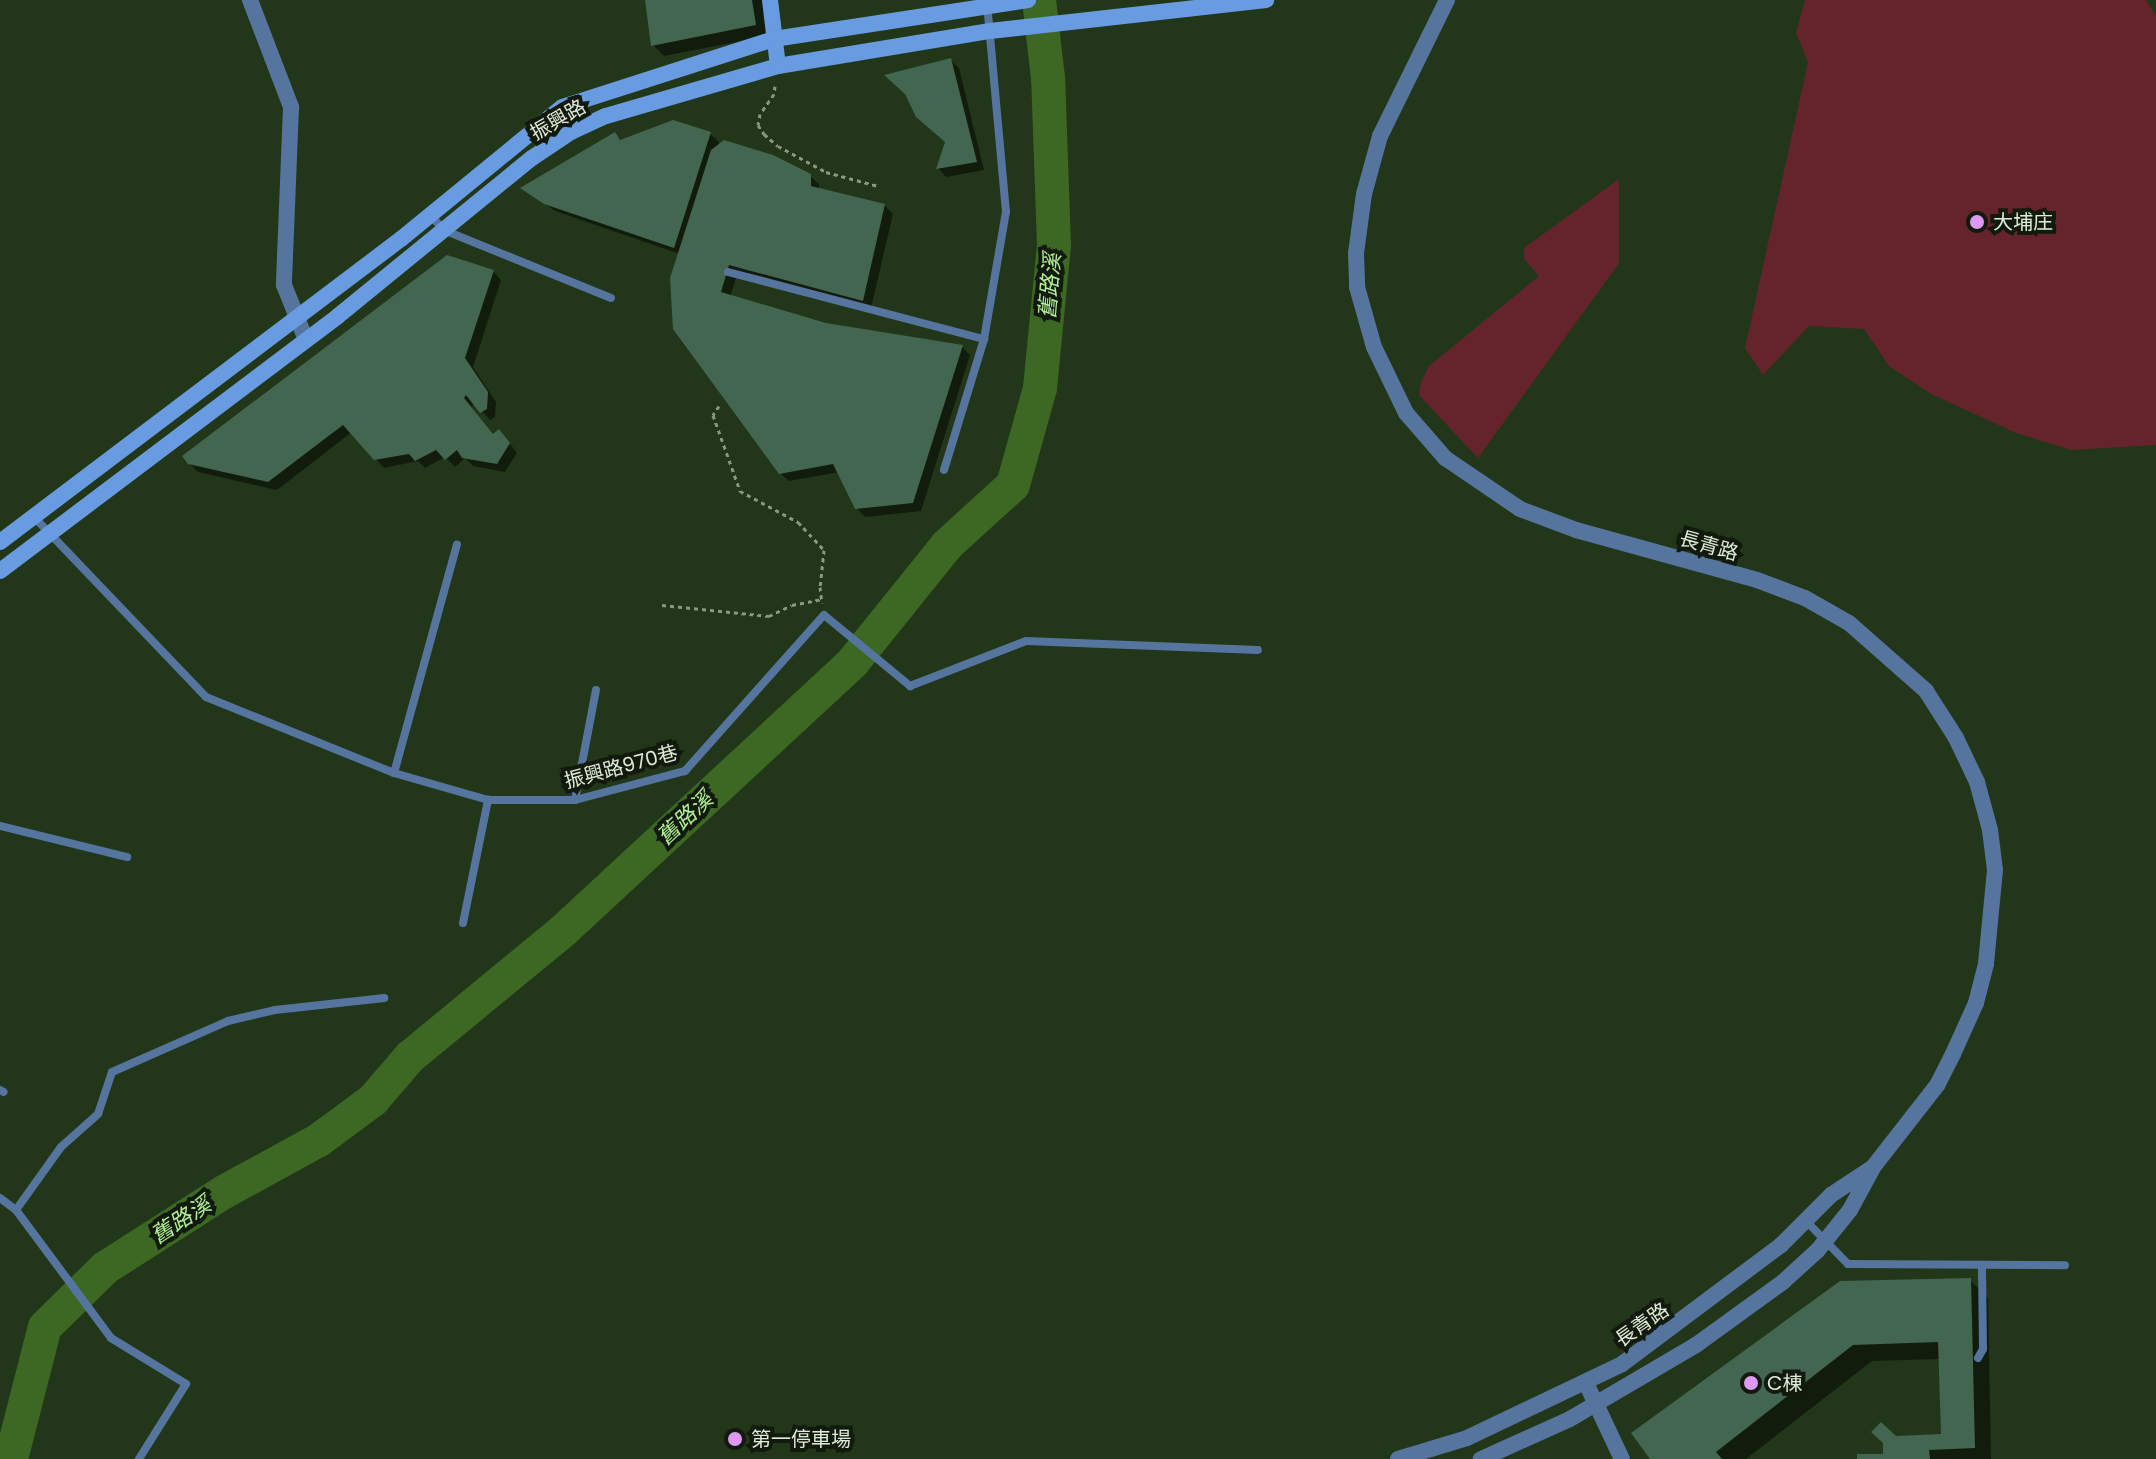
<!DOCTYPE html>
<html>
<head>
<meta charset="utf-8">
<style>
	body { margin:0 }
	#map { position:relative; width:2156px; height:1459px; overflow:hidden; background:#223619; font-family:Poppins,"Noto Sans TC",sans-serif }
	div>[style] { position:absolute }
	.green>* { inset:0; background:#65242c }
	.shadow>* { inset:0; background:#0007 }
	.river>* { height:34px; margin:-17px; padding:0 17px; transform-origin:17px; border-radius:17px; background:#3c6824 }
	.building>* { inset:0; background:#436650 }
	.path>* { height:3px; margin-top:-1.5px; transform-origin:0; background:repeating-linear-gradient(90deg,#889881 0 4px,transparent 0 8px) }
	.lane>* { height:8px; margin:-4px; padding:0 4px; transform-origin:4px; border-radius:4px; background:#55759f }
	.street>* { height:16px; margin:-8px; padding:0 8px; transform-origin:8px; border-radius:8px; background:#55759f }
	.secondary>* { height:16px; margin:-8px; padding:0 8px; transform-origin:8px; border-radius:8px; background:#689bdf }
	.dots>* { width:22px; height:22px; translate:-50% -50%; box-sizing:border-box; border:4px solid #121a0e; border-radius:50% }
	span { translate:-50% -50%; white-space:nowrap; text-align:center; line-height:1.15; -webkit-text-stroke:8px #121a0e; paint-order:stroke }
	.street-label { font-size:20px; color:#dfebd9 }
	.poi-label { font-size:20px; color:#dfebd9 }
	.left { translate:0 -50%; text-align:left }
	.water-label { font-size:22px; color:#b1f193; font-style:italic }
</style>
</head>
<body>
<div id="map">
	<div class="green">
		<div style="clip-path:polygon(1805px 0,2146px 0,2156px 16px,2156px 445px,2071px 450px,2016px 433px,1931px 394px,1889px 366px,1864px 329px,1809px 326px,1763px 375px,1745px 348px,1808px 62px,1796px 33px)"></div>
		<div style="clip-path:polygon(1619px 179px,1619px 263px,1478px 458px,1419px 395px,1421px 382px,1429px 366px,1539px 276px,1524px 259px,1524px 248px)"></div>
	</div>
	<div class="shadow">
		<div style="clip-path:polygon(647px 0,762px 0,766px 36px,664px 56px,653px 45px)"></div>
		<div style="clip-path:polygon(950px 60px,959px 68px,984px 170px,946px 177px,938px 168px,947px 142px)"></div>
		<div style="clip-path:polygon(710px 134px,719px 142px,717px 148px,810px 176px,819px 184px,819px 190px,884px 205px,893px 214px,871px 308px,738px 272px,730px 297px,825px 325px,962px 347px,970px 355px,921px 511px,865px 517px,857px 508px,840px 472px,789px 481px,780px 473px,680px 254px,555px 211px,524px 188px,615px 135px,622px 141px)"></div>
		<div style="clip-path:polygon(493px 271px,501px 280px,473px 367px,496px 402px,495px 417px,490px 420px,475px 403px,471px 407px,494px 436px,507px 440px,517px 453px,505px 472px,473px 466px,465px 458px,455px 467px,445px 457px,425px 468px,418px 461px,384px 468px,352px 432px,277px 490px,198px 472px,189px 463px)"></div>
		<div style="clip-path:polygon(1970px 1280px,1988px 1298px,1991px 1459px,1859px 1459px,1885px 1456px,1895px 1438px,1943px 1436px,1940px 1359px,1872px 1361px,1746px 1459px,1653px 1459px,1634px 1433px)"></div>
	</div>
	<div class="river">
		<div style="left:11px;top:1459px;width:136px;rotate:-75.6deg"></div>
		<div style="left:45px;top:1327px;width:84px;rotate:-44.5deg"></div>
		<div style="left:105px;top:1268px;width:141px;rotate:-32.6deg"></div>
		<div style="left:224px;top:1192px;width:108px;rotate:-28.7deg"></div>
		<div style="left:319px;top:1140px;width:67px;rotate:-36.5deg"></div>
		<div style="left:373px;top:1100px;width:57px;rotate:-49.3deg"></div>
		<div style="left:410px;top:1057px;width:200px;rotate:-39.5deg"></div>
		<div style="left:564px;top:930px;width:394px;rotate:-42.8deg"></div>
		<div style="left:853px;top:662px;width:150px;rotate:-51.2deg"></div>
		<div style="left:947px;top:545px;width:89px;rotate:-42.3deg"></div>
		<div style="left:1013px;top:485px;width:101px;rotate:-74.4deg"></div>
		<div style="left:1040px;top:388px;width:143px;rotate:-84.4deg"></div>
		<div style="left:1054px;top:246px;width:168px;rotate:-92deg"></div>
		<div style="left:1048px;top:78px;width:79px;rotate:-96.6deg"></div>
	</div>
	<div class="building">
		<div style="clip-path:polygon(645px 0,752px 0,756px 25px,651px 46px)"></div>
		<div style="clip-path:polygon(951px 58px,977px 162px,936px 169px,945px 142px,916px 117px,905px 94px,884px 75px)"></div>
		<div style="clip-path:polygon(673px 120px,711px 132px,674px 248px,544px 204px,520px 188px,615px 132px,620px 140px)"></div>
		<div style="clip-path:polygon(724px 140px,773px 155px,811px 174px,811px 186px,885px 204px,863px 301px,729px 265px,721px 292px,826px 323px,963px 345px,913px 503px,855px 509px,833px 464px,779px 474px,673px 329px,670px 278px,711px 150px)"></div>
		<div style="clip-path:polygon(447px 255px,494px 270px,465px 358px,488px 392px,487px 409px,480px 413px,466px 395px,464px 398px,493px 434px,499px 429px,510px 443px,497px 464px,462px 458px,457px 450px,445px 460px,436px 450px,415px 461px,409px 454px,374px 460px,343px 425px,268px 482px,188px 464px,182px 456px)"></div>
		<div style="clip-path:polygon(1971px 1278px,1975px 1448px,1929px 1450px,1930px 1459px,1857px 1459px,1857px 1454px,1883px 1454px,1883px 1443px,1871px 1432px,1881px 1422px,1896px 1436px,1941px 1434px,1938px 1342px,1853px 1345px,1716px 1452px,1722px 1459px,1650px 1459px,1631px 1433px,1840px 1281px)"></div>
	</div>
	<div class="path">
		<div style="left:775px;top:86px;width:8px;rotate:97deg"></div>
		<div style="left:774px;top:94px;width:24px;rotate:125deg"></div>
		<div style="left:760px;top:114px;width:11px;rotate:100deg"></div>
		<div style="left:758px;top:125px;width:11px;rotate:56deg"></div>
		<div style="left:764px;top:134px;width:18px;rotate:41deg"></div>
		<div style="left:778px;top:146px;width:55px;rotate:28.4deg"></div>
		<div style="left:826px;top:172px;width:54px;rotate:15.1deg"></div>
		<div style="left:719px;top:406px;width:11px;rotate:124deg"></div>
		<div style="left:713px;top:415px;width:81px;rotate:70.4deg"></div>
		<div style="left:740px;top:491px;width:66px;rotate:28.1deg"></div>
		<div style="left:798px;top:522px;width:38px;rotate:47deg"></div>
		<div style="left:824px;top:550px;width:37px;rotate:96deg"></div>
		<div style="left:820px;top:587px;width:16px;rotate:83deg"></div>
		<div style="left:662px;top:605px;width:108px;rotate:5.9deg"></div>
		<div style="left:769px;top:616px;width:25px;rotate:-26deg"></div>
		<div style="left:792px;top:605px;width:31px;rotate:-11deg"></div>
	</div>
	<div class="lane">
		<div style="left:429px;top:215px;width:23px;rotate:43deg"></div>
		<div style="left:446px;top:231px;width:178px;rotate:22.1deg"></div>
		<div style="left:728px;top:272px;width:265px;rotate:14.7deg"></div>
		<div style="left:944px;top:470px;width:137px;rotate:-73deg"></div>
		<div style="left:984px;top:339px;width:129px;rotate:-80.2deg"></div>
		<div style="left:1006px;top:212px;width:209px;rotate:-95.2deg"></div>
		<div style="left:34px;top:517px;width:249px;rotate:46.3deg"></div>
		<div style="left:206px;top:697px;width:203px;rotate:22deg"></div>
		<div style="left:394px;top:773px;width:98px;rotate:16deg"></div>
		<div style="left:488px;top:800px;width:87px"></div>
		<div style="left:575px;top:800px;width:114px;rotate:-14.8deg"></div>
		<div style="left:685px;top:771px;width:209px;rotate:-48.3deg"></div>
		<div style="left:824px;top:615px;width:112px;rotate:39.5deg"></div>
		<div style="left:910px;top:686px;width:124px;rotate:-21.2deg"></div>
		<div style="left:1026px;top:641px;width:232px;rotate:2.2deg"></div>
		<div style="left:394px;top:773px;width:237px;rotate:-74.6deg"></div>
		<div style="left:575px;top:800px;width:112px;rotate:-79.2deg"></div>
		<div style="left:0;top:826px;width:131px;rotate:13.7deg"></div>
		<div style="left:463px;top:923px;width:126px;rotate:-78.5deg"></div>
		<div style="left:0;top:1090px;width:4px;rotate:27deg"></div>
		<div style="left:0;top:1198px;width:20px;rotate:37deg"></div>
		<div style="left:16px;top:1210px;width:159px;rotate:53.4deg"></div>
		<div style="left:111px;top:1338px;width:88px;rotate:31.5deg"></div>
		<div style="left:186px;top:1384px;width:89px;rotate:122.1deg"></div>
		<div style="left:16px;top:1210px;width:77px;rotate:-54.5deg"></div>
		<div style="left:61px;top:1147px;width:50px;rotate:-41.7deg"></div>
		<div style="left:98px;top:1114px;width:44px;rotate:-71.6deg"></div>
		<div style="left:112px;top:1072px;width:127px;rotate:-23.7deg"></div>
		<div style="left:228px;top:1021px;width:48px;rotate:-13.2deg"></div>
		<div style="left:275px;top:1010px;width:110px;rotate:-6.3deg"></div>
		<div style="left:1806px;top:1221px;width:60px;rotate:45.7deg"></div>
		<div style="left:1848px;top:1264px;width:217px;rotate:0.3deg"></div>
		<div style="left:1978px;top:1358px;width:10px;rotate:-61deg"></div>
		<div style="left:1983px;top:1349px;width:84px;rotate:-90.7deg"></div>
	</div>
	<div class="street">
		<div style="left:250px;top:0;width:115px;rotate:69deg"></div>
		<div style="left:291px;top:107px;width:178px;rotate:92.3deg"></div>
		<div style="left:284px;top:285px;width:59px;rotate:68.2deg"></div>
		<div style="left:1447px;top:0;width:152px;rotate:116.2deg"></div>
		<div style="left:1380px;top:136px;width:60px;rotate:105.4deg"></div>
		<div style="left:1364px;top:194px;width:60px;rotate:97.7deg"></div>
		<div style="left:1356px;top:253px;width:34px;rotate:88deg"></div>
		<div style="left:1357px;top:287px;width:62px;rotate:74.2deg"></div>
		<div style="left:1374px;top:347px;width:73px;rotate:64.1deg"></div>
		<div style="left:1406px;top:413px;width:60px;rotate:49.1deg"></div>
		<div style="left:1445px;top:458px;width:91px;rotate:34.2deg"></div>
		<div style="left:1520px;top:509px;width:60px;rotate:20.6deg"></div>
		<div style="left:1576px;top:530px;width:188px;rotate:15.4deg"></div>
		<div style="left:1757px;top:580px;width:51px;rotate:20.6deg"></div>
		<div style="left:1805px;top:598px;width:51px;rotate:29.6deg"></div>
		<div style="left:1849px;top:623px;width:103px;rotate:41.4deg"></div>
		<div style="left:1926px;top:691px;width:56px;rotate:57.4deg"></div>
		<div style="left:1956px;top:738px;width:49px;rotate:64.5deg"></div>
		<div style="left:1977px;top:782px;width:50px;rotate:74.8deg"></div>
		<div style="left:1990px;top:830px;width:40px;rotate:82.9deg"></div>
		<div style="left:1995px;top:870px;width:94px;rotate:95.5deg"></div>
		<div style="left:1986px;top:964px;width:40px;rotate:104.4deg"></div>
		<div style="left:1976px;top:1003px;width:56px;rotate:114.3deg"></div>
		<div style="left:1953px;top:1054px;width:34px;rotate:117deg"></div>
		<div style="left:1938px;top:1084px;width:104px;rotate:128deg"></div>
		<div style="left:1874px;top:1166px;width:50px;rotate:118.6deg"></div>
		<div style="left:1850px;top:1210px;width:51px;rotate:128.7deg"></div>
		<div style="left:1818px;top:1250px;width:47px;rotate:137.6deg"></div>
		<div style="left:1783px;top:1282px;width:107px;rotate:144.1deg"></div>
		<div style="left:1696px;top:1345px;width:146px;rotate:149.6deg"></div>
		<div style="left:1570px;top:1419px;width:98px;rotate:155.8deg"></div>
		<div style="left:1586px;top:1383px;width:84px;rotate:64.7deg"></div>
		<div style="left:1398px;top:1459px;width:72px;rotate:-16.9deg"></div>
		<div style="left:1467px;top:1438px;width:172px;rotate:-25.5deg"></div>
		<div style="left:1622px;top:1364px;width:199px;rotate:-36.8deg"></div>
		<div style="left:1781px;top:1245px;width:71px;rotate:-45deg"></div>
		<div style="left:1831px;top:1195px;width:49px;rotate:-33.4deg"></div>
	</div>
	<div class="secondary">
		<div style="left:770px;top:0;width:66px;rotate:83.1deg"></div>
		<div style="left:0;top:542px;width:503px;rotate:-37.08deg"></div>
		<div style="left:401px;top:239px;width:208px;rotate:-39.3deg"></div>
		<div style="left:562px;top:107px;width:223px;rotate:-17.8deg"></div>
		<div style="left:774px;top:39px;width:257px;rotate:-8.7deg"></div>
		<div style="left:0;top:571px;width:423px;rotate:-37deg"></div>
		<div style="left:338px;top:316px;width:250px;rotate:-39.2deg"></div>
		<div style="left:532px;top:158px;width:47px;rotate:-33.7deg"></div>
		<div style="left:571px;top:132px;width:38px;rotate:-25deg"></div>
		<div style="left:606px;top:116px;width:179px;rotate:-16.2deg"></div>
		<div style="left:778px;top:66px;width:215px;rotate:-9.4deg"></div>
		<div style="left:990px;top:31px;width:278px;rotate:-6.4deg"></div>
	</div>
	<div class="dots">
		<div style="left:1977px;top:222px;background:#db99f5"></div>
		<div style="left:1751px;top:1383px;background:#db99f5"></div>
		<div style="left:735px;top:1439px;background:#db99f5"></div>
	</div>
	<div class="street-label">
		<span style="left:558px;top:120px;rotate:-30deg">振興路</span>
		<span style="left:1709px;top:546px;rotate:16deg">長青路</span>
		<span style="left:621px;top:767px;rotate:-15deg">振興路970巷</span>
		<span style="left:1642px;top:1325px;rotate:-35deg">長青路</span>
	</div>
	<div class="poi-label">
		<span class="left" style="left:1993px;top:222px">大埔庄</span>
		<span class="left" style="left:1767px;top:1383px">C棟</span>
		<span class="left" style="left:751px;top:1439px">第一停車場</span>
	</div>
	<div class="water-label">
		<span style="left:1050px;top:286px;rotate:-85deg">舊路溪</span>
		<span style="left:685px;top:818px;rotate:-43deg">舊路溪</span>
		<span style="left:181px;top:1220px;rotate:-33deg">舊路溪</span>
	</div>
</div>
</body>
</html>
